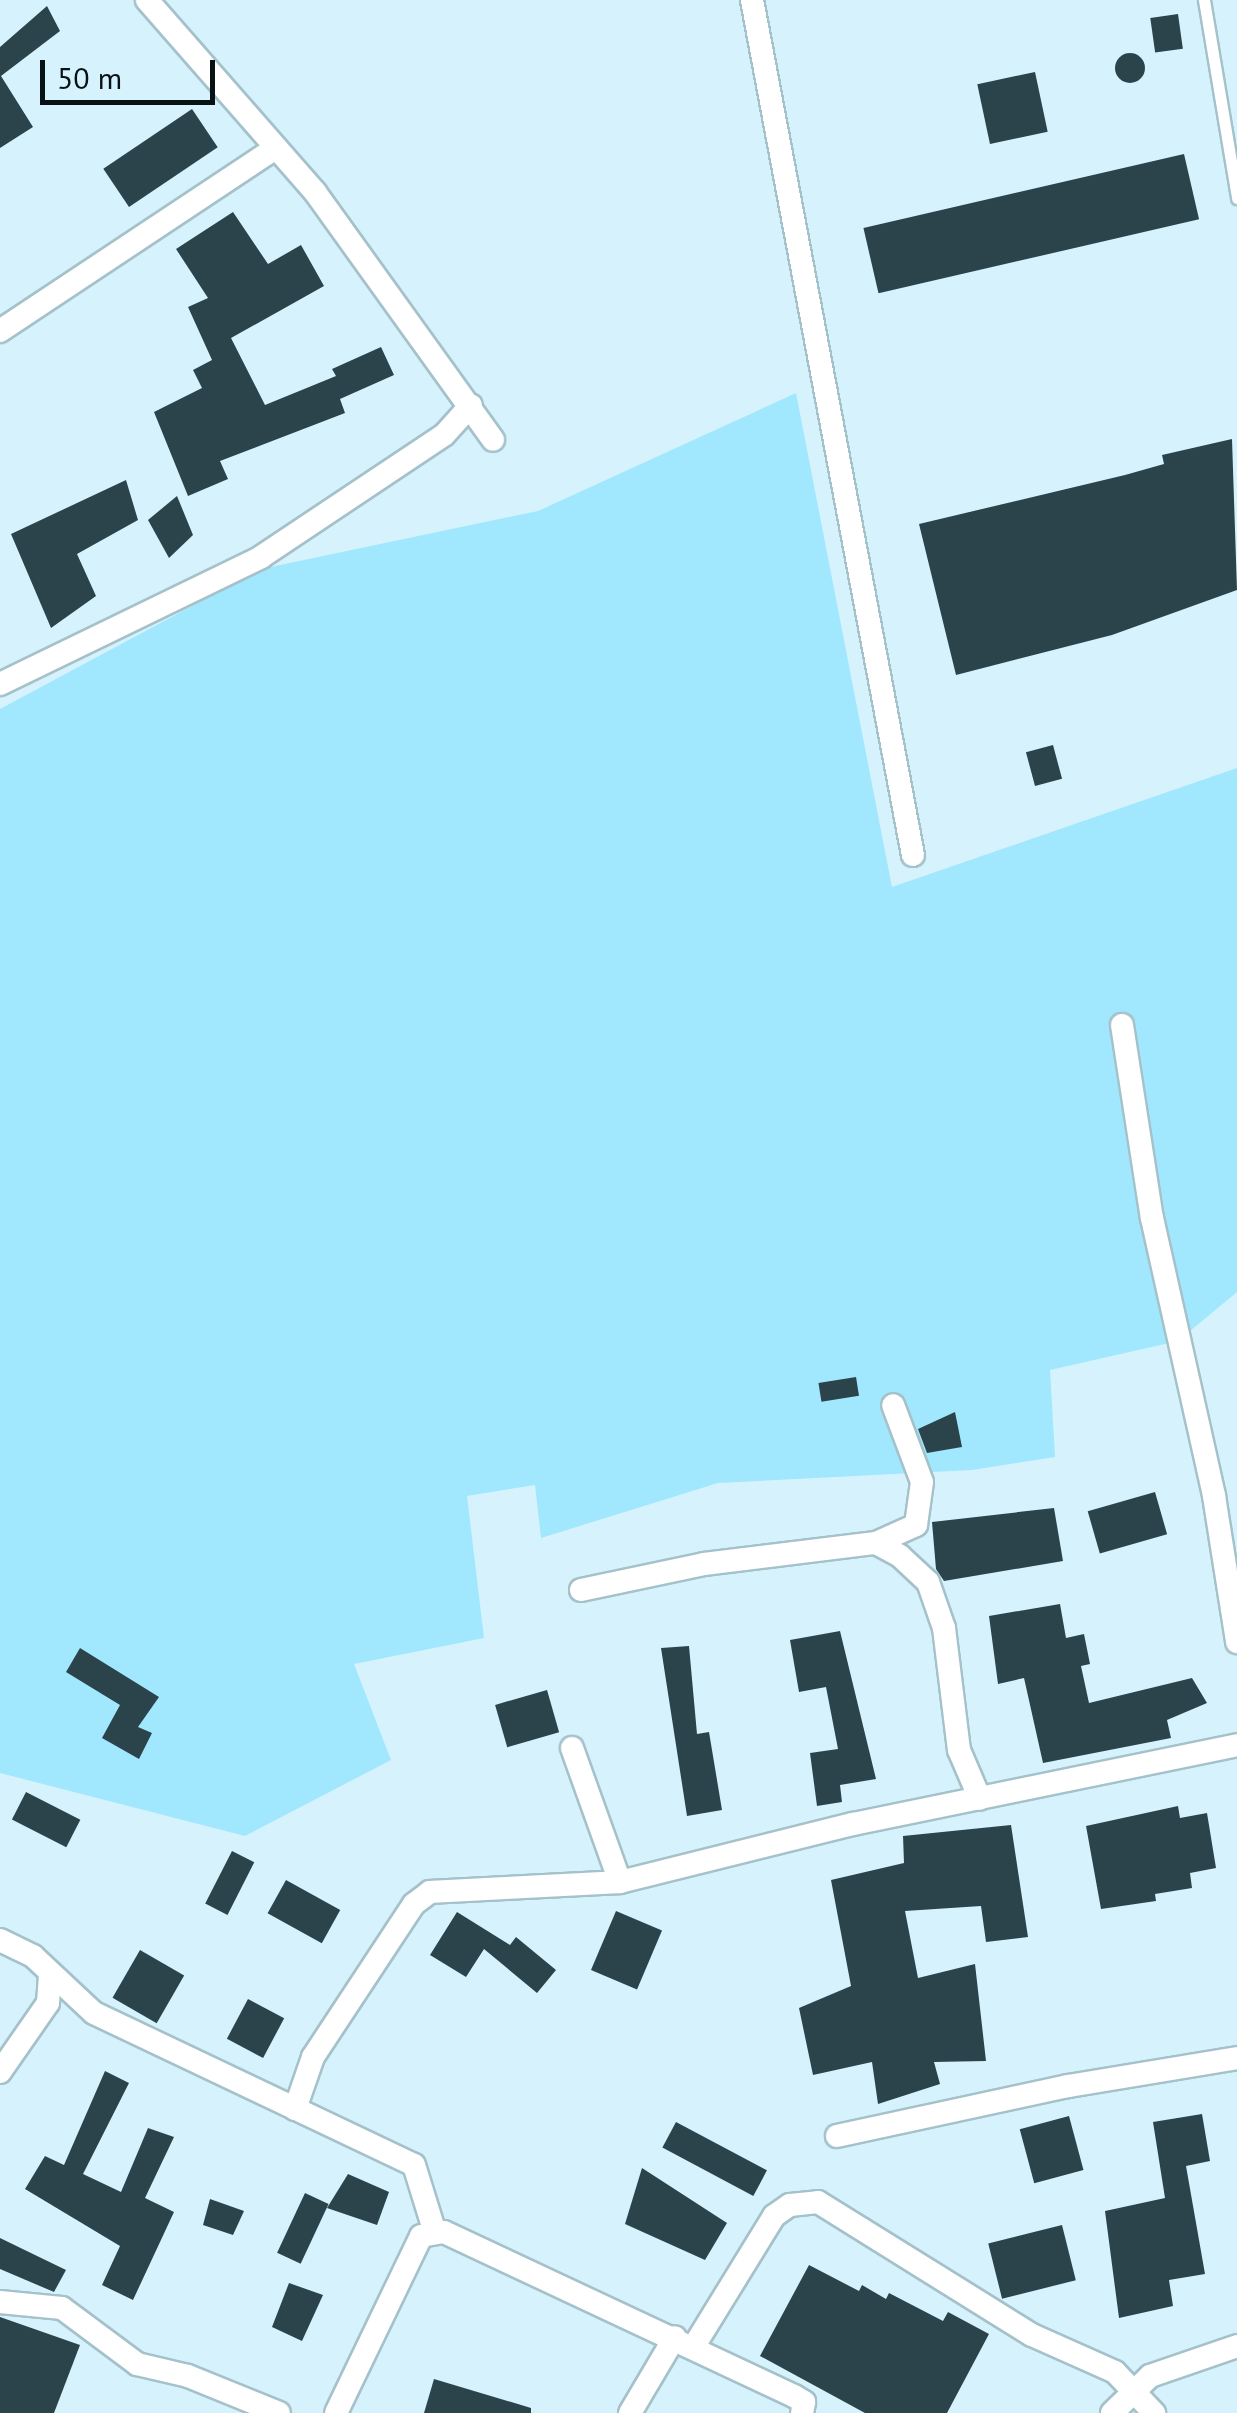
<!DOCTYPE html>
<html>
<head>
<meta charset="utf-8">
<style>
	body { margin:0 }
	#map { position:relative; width:1237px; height:2413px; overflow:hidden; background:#d6f3fd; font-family:"PT Sans",sans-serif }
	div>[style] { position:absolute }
	.green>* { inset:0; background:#a1e7fe }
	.building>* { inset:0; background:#2b444c; transform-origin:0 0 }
	.round { border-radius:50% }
	.roads { filter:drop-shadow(2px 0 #a5c1ca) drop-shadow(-2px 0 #a5c1ca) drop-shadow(0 2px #a5c1ca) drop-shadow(0 -2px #a5c1ca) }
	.lane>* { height:11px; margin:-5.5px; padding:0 5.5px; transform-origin:5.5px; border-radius:5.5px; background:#fff }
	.street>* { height:22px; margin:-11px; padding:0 11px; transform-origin:11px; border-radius:11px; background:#fff }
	span { translate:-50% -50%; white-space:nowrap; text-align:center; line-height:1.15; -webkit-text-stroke:10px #d6f3fd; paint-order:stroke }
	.scale { position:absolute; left:40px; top:60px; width:175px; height:45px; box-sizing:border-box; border:5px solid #081215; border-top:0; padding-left:12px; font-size:30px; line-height:35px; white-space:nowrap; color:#081215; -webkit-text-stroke:8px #d6f3fd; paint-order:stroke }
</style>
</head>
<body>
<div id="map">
	<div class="green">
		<div style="clip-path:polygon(796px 393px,892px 887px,1237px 768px,1237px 1292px,1178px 1341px,1050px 1370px,1055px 1457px,972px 1470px,718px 1483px,541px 1538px,535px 1485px,467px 1496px,484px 1638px,354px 1664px,391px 1760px,245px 1836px,0 1773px,0 709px,261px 569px,538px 511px)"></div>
	</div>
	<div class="building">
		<div style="clip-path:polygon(47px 6px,60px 31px,1px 76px,33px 127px,0 148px,0 47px)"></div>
		<div style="left:1178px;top:14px;width:35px;height:28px;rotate:82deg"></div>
		<div class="round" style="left:1115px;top:53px;width:30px;height:30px"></div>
		<div style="left:1035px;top:72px;width:61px;height:59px;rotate:78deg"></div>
		<div style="left:192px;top:109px;width:46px;height:107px;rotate:56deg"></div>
		<div style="left:1184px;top:154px;width:67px;height:329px;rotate:77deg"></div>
		<div style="clip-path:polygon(233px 212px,268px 264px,301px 245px,324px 286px,231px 338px,265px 405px,336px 376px,332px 369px,381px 347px,394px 375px,340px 399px,345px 413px,220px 461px,228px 479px,188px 496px,154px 412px,202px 388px,193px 370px,212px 360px,188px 307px,208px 298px,176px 249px)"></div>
		<div style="clip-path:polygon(1232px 439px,1237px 590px,1112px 635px,956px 675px,919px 524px,1125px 475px,1164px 464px,1162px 455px)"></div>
		<div style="clip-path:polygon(126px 480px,138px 520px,77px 554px,96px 596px,51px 628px,11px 534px)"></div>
		<div style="clip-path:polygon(177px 496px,193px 535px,169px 558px,148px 520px)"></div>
		<div style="left:1053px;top:745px;width:35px;height:28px;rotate:75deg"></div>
		<div style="left:856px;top:1377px;width:19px;height:38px;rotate:81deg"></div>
		<div style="clip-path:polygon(955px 1412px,962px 1447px,927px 1453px,918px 1429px)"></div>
		<div style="left:1155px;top:1492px;width:44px;height:70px;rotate:74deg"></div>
		<div style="clip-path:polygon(1054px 1508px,1063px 1561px,944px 1581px,936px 1569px,932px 1522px)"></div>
		<div style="clip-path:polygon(1060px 1604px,1066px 1638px,1084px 1634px,1090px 1664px,1081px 1666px,1089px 1703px,1192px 1678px,1207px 1703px,1167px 1720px,1171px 1738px,1043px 1763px,1024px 1678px,998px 1684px,989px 1616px)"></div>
		<div style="clip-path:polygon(840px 1631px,876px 1779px,840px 1785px,842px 1802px,817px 1806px,810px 1753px,838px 1749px,826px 1687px,799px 1692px,790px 1640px)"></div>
		<div style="clip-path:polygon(689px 1646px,697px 1734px,709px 1732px,722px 1810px,687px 1816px,661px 1648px)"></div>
		<div style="clip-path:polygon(80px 1648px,159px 1697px,138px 1727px,152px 1733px,139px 1759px,102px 1738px,120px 1705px,66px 1672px)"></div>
		<div style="left:547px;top:1690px;width:44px;height:54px;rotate:74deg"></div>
		<div style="left:26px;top:1792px;width:61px;height:31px;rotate:27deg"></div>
		<div style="clip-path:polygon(1178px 1806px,1180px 1818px,1207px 1813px,1216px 1868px,1190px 1873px,1192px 1888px,1155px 1894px,1156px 1901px,1101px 1909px,1086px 1826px)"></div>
		<div style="clip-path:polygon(1011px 1825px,1028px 1937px,986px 1942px,981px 1906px,905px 1911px,918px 1978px,975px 1964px,986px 2061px,934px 2062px,940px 2084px,878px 2104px,872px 2062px,813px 2075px,799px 2008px,851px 1986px,831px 1880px,904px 1863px,903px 1836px)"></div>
		<div style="left:232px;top:1851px;width:25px;height:59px;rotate:27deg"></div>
		<div style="left:286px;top:1880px;width:62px;height:38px;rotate:29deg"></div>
		<div style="left:616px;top:1911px;width:50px;height:64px;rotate:23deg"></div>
		<div style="clip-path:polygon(457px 1912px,510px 1945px,516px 1937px,556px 1970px,537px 1993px,484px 1949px,466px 1977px,430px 1955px)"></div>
		<div style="left:140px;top:1950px;width:51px;height:55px;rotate:30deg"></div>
		<div style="left:248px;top:1999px;width:41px;height:45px;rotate:28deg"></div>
		<div style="clip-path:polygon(105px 2071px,129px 2083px,83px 2174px,121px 2192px,148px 2128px,174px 2137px,145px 2198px,174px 2212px,133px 2300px,102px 2285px,120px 2246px,25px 2189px,45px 2156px,64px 2165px)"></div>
		<div style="clip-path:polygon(1202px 2114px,1210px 2161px,1186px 2166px,1205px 2274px,1169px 2280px,1173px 2306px,1119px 2318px,1105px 2211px,1165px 2198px,1153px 2122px)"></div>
		<div style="left:1069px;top:2116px;width:56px;height:51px;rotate:75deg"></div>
		<div style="left:676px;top:2122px;width:103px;height:29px;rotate:28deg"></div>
		<div style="clip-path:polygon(642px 2168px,727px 2223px,705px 2260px,625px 2224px)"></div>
		<div style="clip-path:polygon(348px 2174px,389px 2192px,377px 2225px,327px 2208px)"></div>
		<div style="left:305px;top:2193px;width:26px;height:66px;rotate:25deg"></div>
		<div style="clip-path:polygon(210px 2199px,244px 2211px,233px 2235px,203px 2225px)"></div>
		<div style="left:1062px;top:2225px;width:57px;height:76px;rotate:76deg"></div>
		<div style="clip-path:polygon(0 2238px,66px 2270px,54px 2292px,0 2269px)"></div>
		<div style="clip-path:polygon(809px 2265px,859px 2291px,862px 2285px,886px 2299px,889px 2293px,943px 2321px,948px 2312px,989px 2334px,947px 2413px,865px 2413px,760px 2356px)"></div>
		<div style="clip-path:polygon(289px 2283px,323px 2295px,302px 2341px,272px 2327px)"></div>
		<div style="clip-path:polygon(0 2317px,80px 2345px,54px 2413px,0 2413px)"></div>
		<div style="clip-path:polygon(434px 2379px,531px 2408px,531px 2413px,424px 2413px)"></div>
	</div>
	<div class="roads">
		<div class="lane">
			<div style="left:1204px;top:0;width:201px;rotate:80.5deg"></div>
		</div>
		<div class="street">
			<div style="left:147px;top:0;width:255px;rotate:48.8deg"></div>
			<div style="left:315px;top:192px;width:305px;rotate:54.3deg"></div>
			<div style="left:752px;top:0;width:870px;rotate:79.34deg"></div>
			<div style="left:0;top:331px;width:330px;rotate:-33.6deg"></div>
			<div style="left:0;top:684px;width:290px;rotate:-25.9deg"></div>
			<div style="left:261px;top:557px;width:220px;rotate:-33.7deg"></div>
			<div style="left:444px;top:435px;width:40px;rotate:-48deg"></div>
			<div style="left:1122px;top:1025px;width:195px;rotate:81.2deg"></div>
			<div style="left:1152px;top:1218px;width:285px;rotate:77.4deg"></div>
			<div style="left:1214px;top:1496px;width:148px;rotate:81deg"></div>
			<div style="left:876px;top:1543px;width:44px;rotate:-24.2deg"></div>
			<div style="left:916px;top:1525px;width:43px;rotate:-82.1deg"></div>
			<div style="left:922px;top:1482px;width:82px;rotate:-110.6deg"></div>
			<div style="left:581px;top:1590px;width:126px;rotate:-11.9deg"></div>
			<div style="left:704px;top:1564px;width:173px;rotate:-7deg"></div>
			<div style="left:876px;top:1543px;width:27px;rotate:28deg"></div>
			<div style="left:900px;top:1556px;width:38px;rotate:43deg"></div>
			<div style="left:928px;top:1582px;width:49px;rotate:70.8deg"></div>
			<div style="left:944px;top:1628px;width:123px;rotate:83deg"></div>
			<div style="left:959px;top:1750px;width:53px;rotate:66.8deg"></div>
			<div style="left:572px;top:1748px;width:142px;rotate:70.3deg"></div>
			<div style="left:0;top:1940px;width:37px;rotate:26deg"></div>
			<div style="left:33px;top:1956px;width:83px;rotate:43.1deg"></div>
			<div style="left:94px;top:2013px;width:354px;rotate:25.4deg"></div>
			<div style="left:414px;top:2165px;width:71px;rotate:72.8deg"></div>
			<div style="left:0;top:2072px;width:84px;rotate:-55.2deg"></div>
			<div style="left:48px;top:2003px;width:30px;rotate:-86deg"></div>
			<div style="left:295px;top:2109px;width:55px;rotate:-70.9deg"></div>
			<div style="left:313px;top:2057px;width:183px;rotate:-56.6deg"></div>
			<div style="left:414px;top:1904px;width:20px;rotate:-37deg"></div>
			<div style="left:430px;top:1892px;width:190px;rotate:-3deg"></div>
			<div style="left:620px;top:1882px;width:240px;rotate:-14deg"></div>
			<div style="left:853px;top:1824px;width:392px;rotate:-11.6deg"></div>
			<div style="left:837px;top:2136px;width:236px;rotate:-12.2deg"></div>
			<div style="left:1068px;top:2086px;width:171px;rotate:-9.4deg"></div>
			<div style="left:0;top:2302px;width:62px;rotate:5.5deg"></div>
			<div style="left:62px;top:2308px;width:94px;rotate:36.7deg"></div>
			<div style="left:137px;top:2364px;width:52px;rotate:13.2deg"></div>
			<div style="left:188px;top:2376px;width:98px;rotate:22.1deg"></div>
			<div style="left:694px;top:2346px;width:153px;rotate:-58.4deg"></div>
			<div style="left:774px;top:2216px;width:19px;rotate:-35deg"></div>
			<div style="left:790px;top:2205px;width:28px;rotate:-6deg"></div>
			<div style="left:818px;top:2202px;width:252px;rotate:31.9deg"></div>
			<div style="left:1032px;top:2335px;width:91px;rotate:24deg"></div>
			<div style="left:1115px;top:2372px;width:57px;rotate:46.4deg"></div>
			<div style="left:336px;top:2413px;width:196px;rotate:-64.3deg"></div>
			<div style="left:421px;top:2236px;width:23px;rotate:-10deg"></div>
			<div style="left:444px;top:2232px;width:387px;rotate:25.1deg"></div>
			<div style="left:794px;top:2396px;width:12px;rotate:31deg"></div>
			<div style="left:804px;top:2402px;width:11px;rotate:100deg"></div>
			<div style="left:630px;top:2413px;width:88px;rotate:-59.4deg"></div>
			<div style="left:1112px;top:2413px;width:53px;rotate:-44.2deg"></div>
			<div style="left:1150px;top:2376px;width:92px;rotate:-19deg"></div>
		</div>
	</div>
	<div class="scale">50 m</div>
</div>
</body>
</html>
